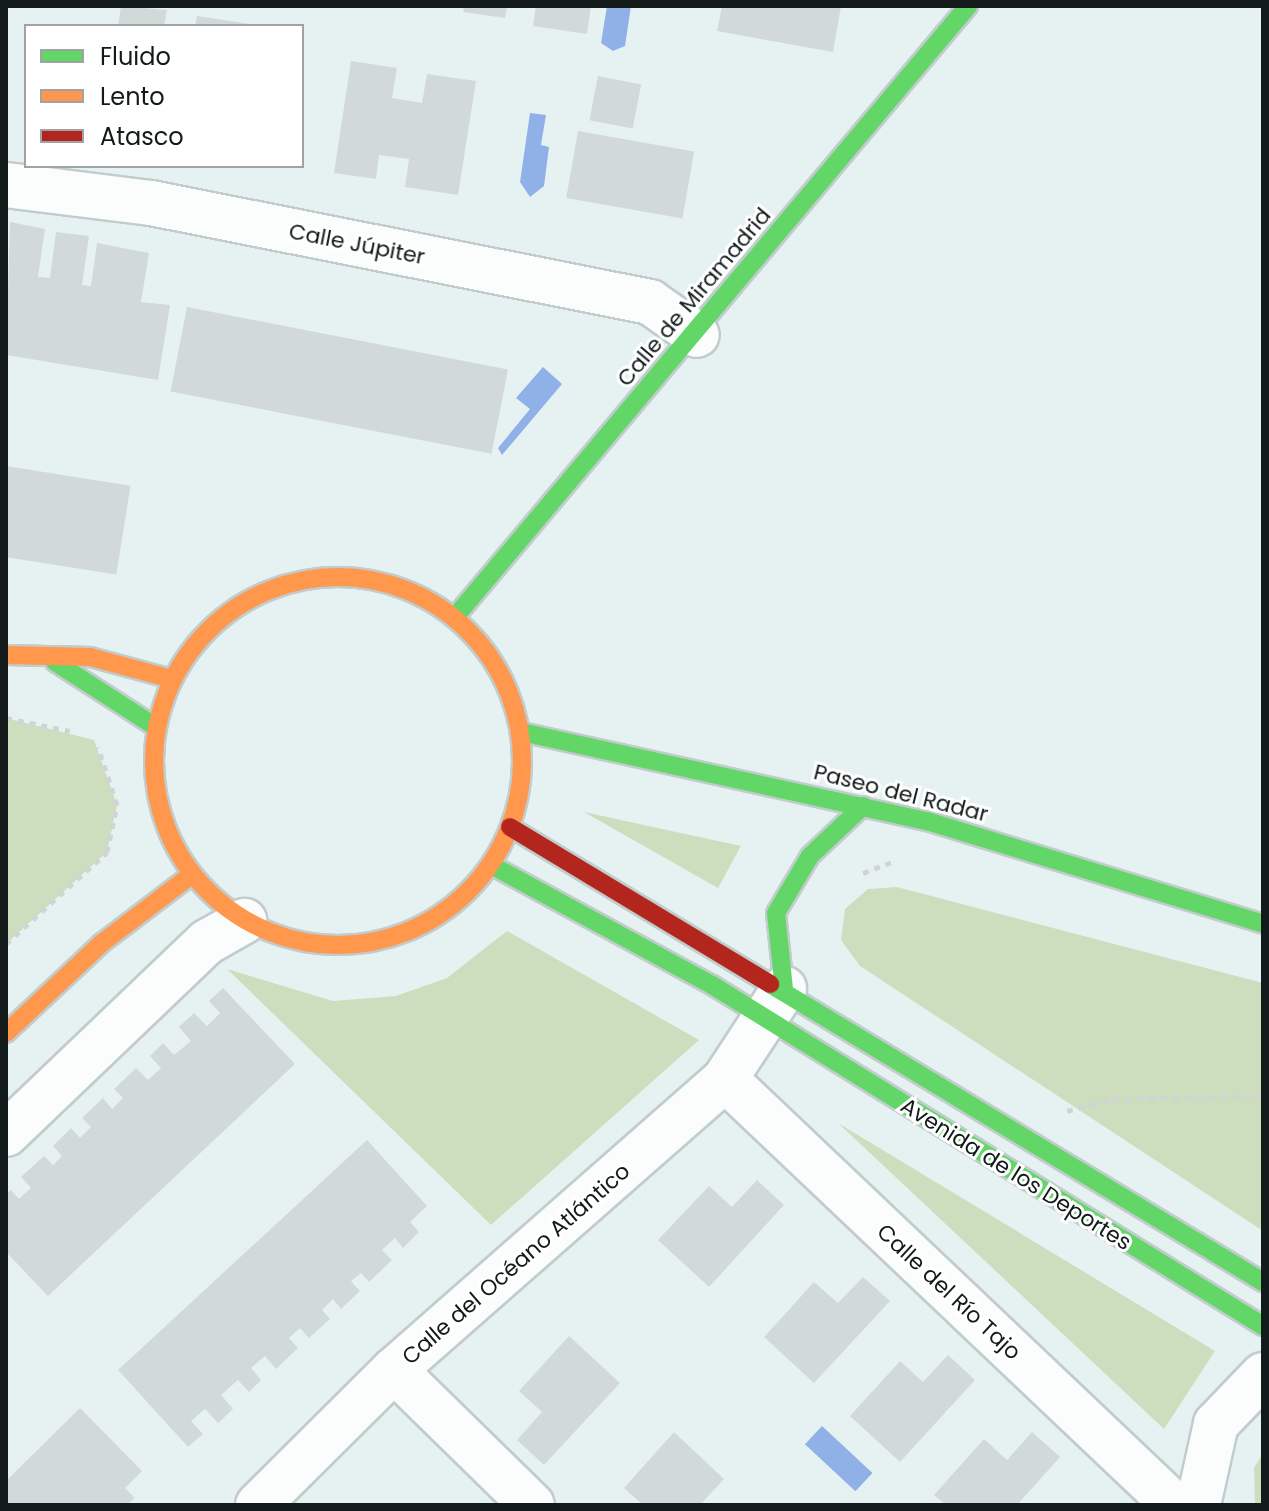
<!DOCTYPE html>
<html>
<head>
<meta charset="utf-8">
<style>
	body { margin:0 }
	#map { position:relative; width:1269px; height:1511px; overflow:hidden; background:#e6f2f2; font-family:Poppins,sans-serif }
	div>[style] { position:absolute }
	.green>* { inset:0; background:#cddebf }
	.water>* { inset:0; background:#90b0e8; transform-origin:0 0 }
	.building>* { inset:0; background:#d1dad8; transform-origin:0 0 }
	.path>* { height:5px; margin-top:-2.5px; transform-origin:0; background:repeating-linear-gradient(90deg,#d1d4d4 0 6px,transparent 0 12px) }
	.roads { filter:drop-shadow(2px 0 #c2cccc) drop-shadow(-2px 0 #c2cccc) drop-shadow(0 2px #c2cccc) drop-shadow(0 -2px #c2cccc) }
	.street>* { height:44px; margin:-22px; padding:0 22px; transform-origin:22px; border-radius:22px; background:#fbfdfd }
	.fast>* { height:18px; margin:-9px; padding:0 9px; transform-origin:9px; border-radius:9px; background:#63d668 }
	.slow>* { height:18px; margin:-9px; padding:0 9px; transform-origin:9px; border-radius:9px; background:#ff974d }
	.slow>.ring { margin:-9px; padding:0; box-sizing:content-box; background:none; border:18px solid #ff974d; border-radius:50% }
	.jam>* { height:18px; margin:-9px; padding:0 9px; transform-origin:9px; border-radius:9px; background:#b3261e }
	span { translate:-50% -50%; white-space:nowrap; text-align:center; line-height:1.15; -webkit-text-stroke:6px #fff; paint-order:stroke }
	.street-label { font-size:22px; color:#121a1a }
	.frame { position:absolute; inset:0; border:8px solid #121a1a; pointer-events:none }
	.legend { position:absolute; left:24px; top:24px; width:280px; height:144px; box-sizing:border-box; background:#fff; border:2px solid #a0a3a3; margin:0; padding:10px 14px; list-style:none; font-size:24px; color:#121a1a }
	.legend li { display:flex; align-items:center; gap:16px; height:40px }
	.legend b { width:40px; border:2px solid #a0a3a3 }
</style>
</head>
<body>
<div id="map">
	<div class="green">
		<div style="clip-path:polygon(6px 718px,94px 740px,117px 805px,107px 852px,6px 944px)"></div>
		<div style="clip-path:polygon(584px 812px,741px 846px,718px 888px)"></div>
		<div style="clip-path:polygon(897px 887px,1263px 983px,1263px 1231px,860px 966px,841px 940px,845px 909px,868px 889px)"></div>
		<div style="clip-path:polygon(507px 931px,699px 1040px,491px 1225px,227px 969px,333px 1001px,396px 996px,447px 978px)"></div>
		<div style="clip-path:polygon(838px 1123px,1215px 1351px,1164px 1429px)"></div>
		<div style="clip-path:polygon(1263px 1453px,1263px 1505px,1255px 1505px,1254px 1468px)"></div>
	</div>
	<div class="water">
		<div style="clip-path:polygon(607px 6px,631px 6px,625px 46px,613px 51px,601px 43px)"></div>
		<div style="clip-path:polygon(530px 113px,546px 115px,541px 145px,549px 147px,544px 186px,530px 197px,520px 182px)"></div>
		<div style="clip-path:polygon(543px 367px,562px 384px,502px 455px,498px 448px,530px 409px,516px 398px)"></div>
		<div style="left:822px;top:1426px;width:69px;height:25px;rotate:43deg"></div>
	</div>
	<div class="building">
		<div style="clip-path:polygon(121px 6px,167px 10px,164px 26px,118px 26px)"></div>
		<div style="clip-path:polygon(464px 6px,507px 6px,505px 18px,463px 12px)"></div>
		<div style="clip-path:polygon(536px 6px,591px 6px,587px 34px,533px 26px)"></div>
		<div style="clip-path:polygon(722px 6px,841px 6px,833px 52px,717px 31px)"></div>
		<div style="clip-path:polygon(197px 16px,250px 24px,250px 26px,195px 26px)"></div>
		<div style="clip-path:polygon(351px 61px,397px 68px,392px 98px,422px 103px,427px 74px,476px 81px,458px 195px,405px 187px,409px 159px,379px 155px,376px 179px,334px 173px)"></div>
		<div style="left:598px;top:76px;width:44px;height:45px;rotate:11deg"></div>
		<div style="left:578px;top:131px;width:118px;height:68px;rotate:10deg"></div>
		<div style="clip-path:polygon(10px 222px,45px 229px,38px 277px,50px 278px,56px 232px,89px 236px,82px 285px,91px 286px,97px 243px,149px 253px,141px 302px,170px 305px,158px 380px,6px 355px)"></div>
		<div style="left:187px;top:307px;width:327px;height:86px;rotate:11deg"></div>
		<div style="left:6px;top:466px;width:126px;height:90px;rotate:9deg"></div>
		<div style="clip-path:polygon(223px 988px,295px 1064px,48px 1296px,6px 1252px,6px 1194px,11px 1190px,19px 1199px,31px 1188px,21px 1177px,44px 1156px,53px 1165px,62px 1156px,53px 1146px,71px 1128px,80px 1138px,91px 1127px,82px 1118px,103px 1098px,112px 1109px,123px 1098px,114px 1089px,136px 1068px,148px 1080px,161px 1068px,150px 1056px,163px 1043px,174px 1055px,191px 1041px,179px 1027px,194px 1013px,207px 1026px,220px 1013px,209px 1001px)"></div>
		<div style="clip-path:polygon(367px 1140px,427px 1206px,410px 1222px,419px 1232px,403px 1248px,395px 1238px,382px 1250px,392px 1260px,369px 1282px,361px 1273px,351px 1281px,360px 1291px,341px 1309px,333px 1299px,322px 1310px,330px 1319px,309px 1338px,300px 1328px,289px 1338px,298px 1348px,276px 1369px,265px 1356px,251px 1368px,261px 1380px,249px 1392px,238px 1380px,221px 1395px,233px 1409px,218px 1423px,205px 1409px,191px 1421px,203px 1434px,188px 1447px,118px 1370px)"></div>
		<div style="clip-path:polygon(757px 1180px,784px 1205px,709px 1287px,658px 1240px,709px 1186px,732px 1207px)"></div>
		<div style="clip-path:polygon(863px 1277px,890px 1301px,814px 1383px,764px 1337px,814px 1282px,838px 1303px)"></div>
		<div style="clip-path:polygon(569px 1336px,620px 1383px,544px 1465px,517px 1440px,542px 1412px,519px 1391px)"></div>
		<div style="clip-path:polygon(948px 1355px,975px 1380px,900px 1462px,850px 1416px,900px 1361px,923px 1382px)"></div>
		<div style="clip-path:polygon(80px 1408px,142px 1471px,125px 1488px,135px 1498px,127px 1505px,6px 1505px,6px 1481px)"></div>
		<div style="clip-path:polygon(674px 1432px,724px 1479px,700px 1505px,643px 1505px,624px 1488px)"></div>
		<div style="clip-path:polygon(1032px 1432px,1060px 1457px,1017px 1505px,946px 1505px,934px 1495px,984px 1439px,1007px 1460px)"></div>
	</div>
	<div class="path">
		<div style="left:6px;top:718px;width:65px;rotate:11.5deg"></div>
		<div style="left:863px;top:873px;width:30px;rotate:-21deg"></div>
		<div style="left:6px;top:944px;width:137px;rotate:-42.3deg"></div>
		<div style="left:107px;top:852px;width:48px;rotate:-78deg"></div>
		<div style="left:117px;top:805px;width:61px;rotate:-108.1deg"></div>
		<div style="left:1067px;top:1111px;width:48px;rotate:-14.6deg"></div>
		<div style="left:1113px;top:1099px;width:150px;rotate:-1.1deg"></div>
	</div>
	<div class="roads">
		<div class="street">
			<div style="left:6px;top:185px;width:146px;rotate:7.1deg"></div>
			<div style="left:151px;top:203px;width:509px;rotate:11.22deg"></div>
			<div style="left:650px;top:302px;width:57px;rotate:35.1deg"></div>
			<div style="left:725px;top:1079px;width:619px;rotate:43.49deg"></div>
			<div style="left:6px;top:1134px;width:278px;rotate:-43.7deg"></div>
			<div style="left:207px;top:942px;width:43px;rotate:-29.6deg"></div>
			<div style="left:394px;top:1370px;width:193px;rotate:44.4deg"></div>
			<div style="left:258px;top:1505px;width:192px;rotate:-44.8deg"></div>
			<div style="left:394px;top:1370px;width:441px;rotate:-41.3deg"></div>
			<div style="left:725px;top:1079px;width:108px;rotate:-56.8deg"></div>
			<div style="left:1198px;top:1505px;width:83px;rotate:-77.5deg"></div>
			<div style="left:1216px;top:1424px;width:68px;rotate:-46.2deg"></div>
		</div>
		<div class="fast">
			<div style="left:455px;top:617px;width:798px;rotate:-49.98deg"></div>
			<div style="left:55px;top:662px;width:120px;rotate:32.8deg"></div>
			<div style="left:521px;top:732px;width:416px;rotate:12.4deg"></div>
			<div style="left:927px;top:821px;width:351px;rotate:17deg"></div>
			<div style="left:491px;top:865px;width:251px;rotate:28.5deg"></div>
			<div style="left:712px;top:985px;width:648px;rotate:31.75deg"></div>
			<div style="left:770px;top:984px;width:576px;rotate:31.15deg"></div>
			<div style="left:784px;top:989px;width:76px;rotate:-96deg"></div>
			<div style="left:776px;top:913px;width:66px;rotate:-59.2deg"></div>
			<div style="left:810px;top:856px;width:73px;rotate:-43.3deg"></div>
		</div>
		<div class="slow">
			<div class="ring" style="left:154px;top:577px;width:350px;height:350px"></div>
			<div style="left:6px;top:655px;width:84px;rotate:1.4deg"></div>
			<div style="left:90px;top:657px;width:85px;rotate:15deg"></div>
			<div style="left:6px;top:1033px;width:132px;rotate:-43.2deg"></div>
			<div style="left:102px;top:943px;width:111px;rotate:-37.3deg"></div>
		</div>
		<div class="jam">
			<div style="left:510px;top:827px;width:304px;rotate:31.1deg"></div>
		</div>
	</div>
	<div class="street-label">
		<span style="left:357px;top:244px;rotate:11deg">Calle Júpiter</span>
		<span style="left:694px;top:297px;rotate:-50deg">Calle de Miramadrid</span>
		<span style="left:901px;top:793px;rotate:14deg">Paseo del Radar</span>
		<span style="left:1016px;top:1174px;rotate:32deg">Avenida de los Deportes</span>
		<span style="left:516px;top:1264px;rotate:-41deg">Calle del Océano Atlántico</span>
		<span style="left:949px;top:1292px;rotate:43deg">Calle del Río Tajo</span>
	</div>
	<div class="frame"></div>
	<ul class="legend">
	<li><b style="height:10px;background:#63d668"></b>Fluido</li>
	<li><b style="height:10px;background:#ff974d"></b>Lento</li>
	<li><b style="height:10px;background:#b3261e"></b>Atasco</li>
	</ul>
</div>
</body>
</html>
